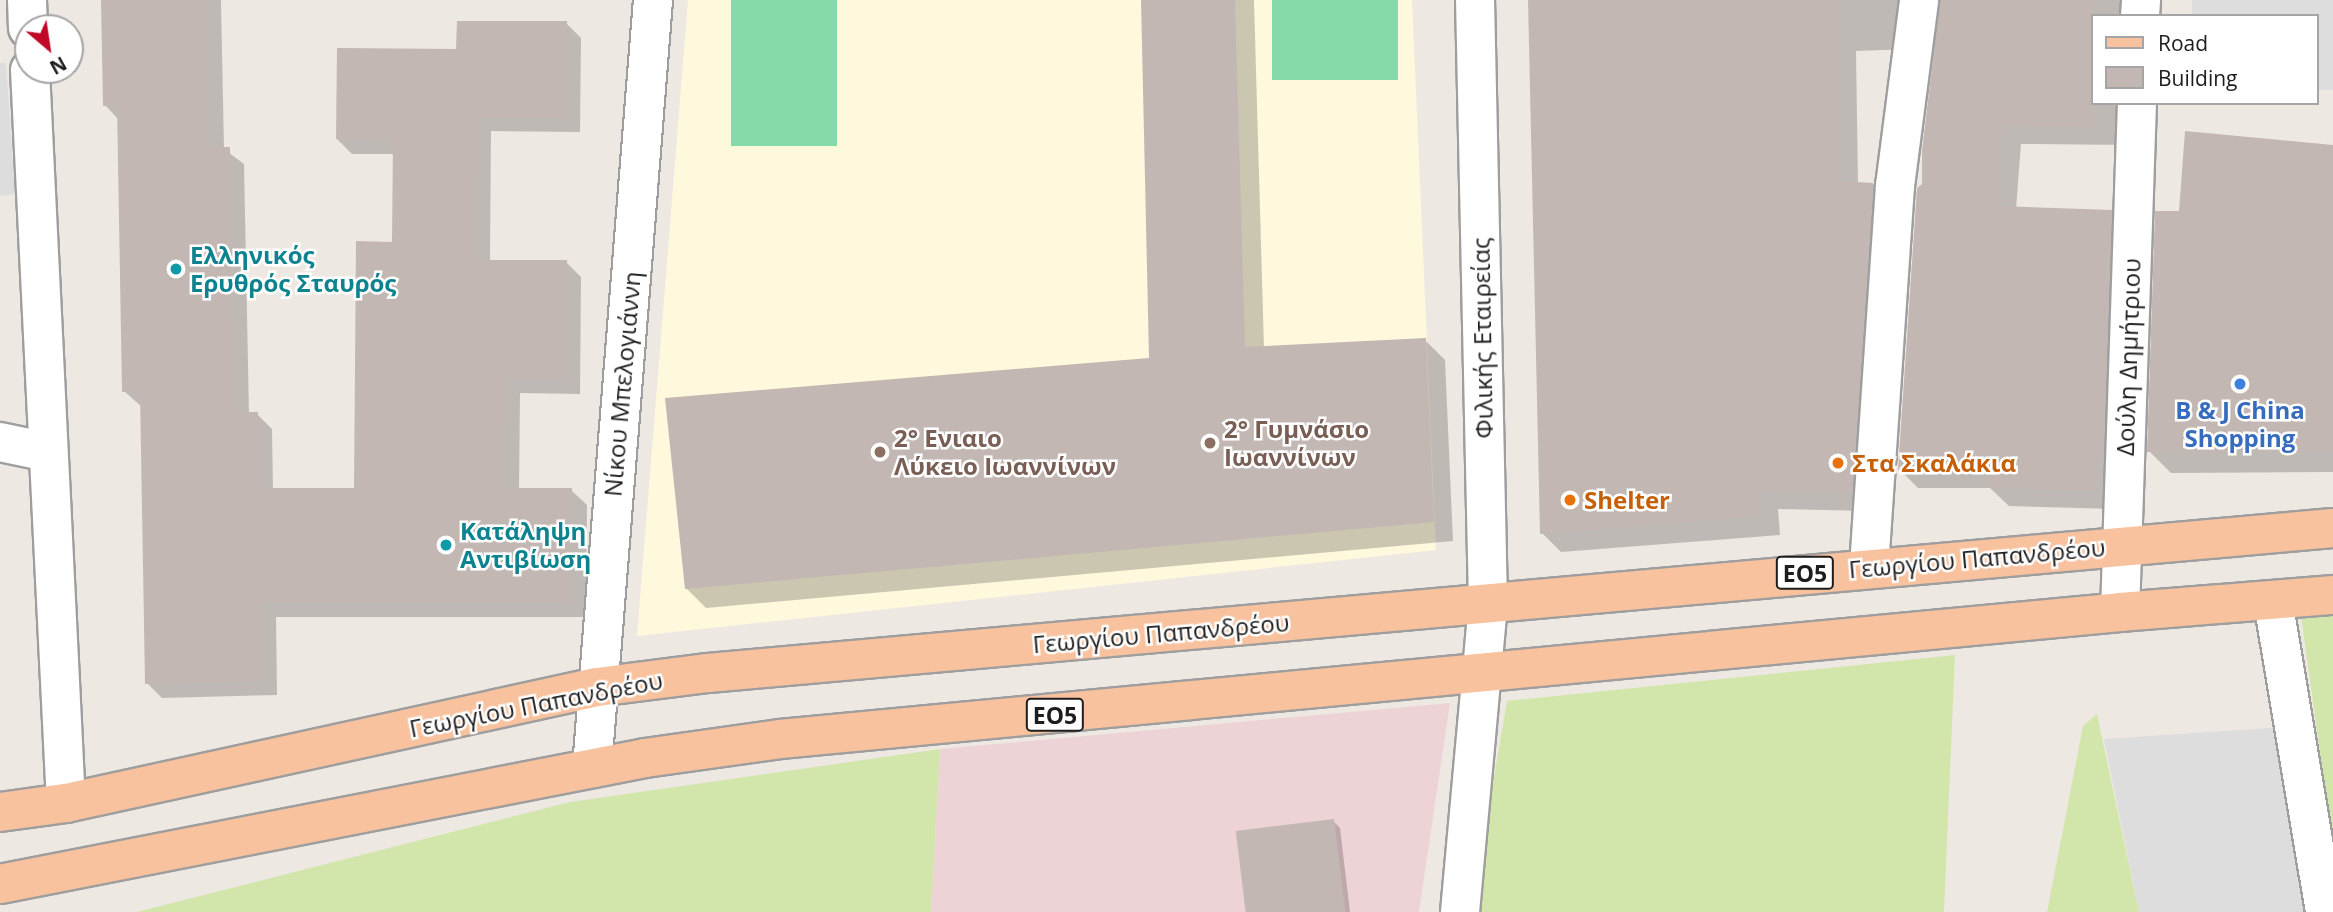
<!DOCTYPE html>
<html>
<head>
<meta charset="utf-8">
<style>
	body { margin:0 }
	#map { position:relative; width:2333px; height:912px; overflow:hidden; background:#eee8e3; font-family:"Open Sans",sans-serif }
	div>[style] { position:absolute }
	.commercial>* { inset:0; background:#eed3d6 }
	.education>* { inset:0; background:#fef8dc }
	.grass>* { inset:0; background:#d2e6ab }
	.pitch>* { inset:0; background:#84daaa; transform-origin:0 0 }
	.parking>* { inset:0; background:#ddd }
	.shadow>* { inset:0; background:#0003 }
	.building>* { inset:0; background:#c2b7b3; transform-origin:0 0 }
	.roads { filter:drop-shadow(2px 0 #9e9e9e) drop-shadow(-2px 0 #9e9e9e) drop-shadow(0 2px #9e9e9e) drop-shadow(0 -2px #9e9e9e) }
	.minor>* { height:38px; margin:-19px; padding:0 19px; transform-origin:19px; border-radius:19px; background:#fff }
	.major>* { height:38px; margin:-19px; padding:0 19px; transform-origin:19px; border-radius:19px; background:#f8c29e }
	.dots>* { width:19px; height:19px; translate:-50% -50%; box-sizing:border-box; border:4px solid #fff; border-radius:50% }
	span { translate:-50% -50%; white-space:nowrap; text-align:center; line-height:1.15; -webkit-text-stroke:5px #fff; paint-order:stroke }
	.shield-label span { padding:2px 5px; background:#fff; border:2px solid; border-radius:5px; -webkit-text-stroke-width:0 }
	.shield-label { font-size:23px; color:#1d1d1d; font-weight:700 }
	.culture-label { font-size:24px; color:#0d838f; font-weight:700 }
	.left { translate:0 -50%; text-align:left }
	.street-label { font-size:24px; color:#1d1d1d }
	.shop-label { font-size:24px; color:#366cbe; font-weight:700 }
	.education-label { font-size:24px; color:#785e54; font-weight:700 }
	.food-label { font-size:24px; color:#c56008; font-weight:700 }
	.legend { position:absolute; left:2091px; top:14px; width:228px; height:91px; box-sizing:border-box; background:#fff; border:2px solid #a5a5a5; margin:0; padding:9px 12px; list-style:none; font-size:21px; color:#1d1d1d }
	.legend li { display:flex; align-items:center; gap:14px; height:35px }
	.legend b { width:35px; border:2px solid #a5a5a5 }
	.north { position:absolute; left:14px; top:14px; width:70px; height:70px; box-sizing:border-box; background:#fff; border:2px solid #a5a5a5; border-radius:50%; rotate:151deg; font-size:19px; font-weight:700; line-height:28px; text-align:center; color:#1d1d1d }
	.north::after { content:''; display:block; margin:auto; width:24px; height:32px; background:#c20828; clip-path:polygon(50% 0,100% 100%,50% 72%,0 100%) }
</style>
</head>
<body>
<div id="map">
	<div class="commercial">
		<div style="clip-path:polygon(1450px 703px,1419px 912px,931px 912px,940px 749px)"></div>
	</div>
	<div class="education">
		<div style="clip-path:polygon(688px 0,1412px 0,1436px 550px,637px 636px)"></div>
	</div>
	<div class="grass">
		<div style="clip-path:polygon(2333px 615px,2333px 845px,2301px 616px)"></div>
		<div style="clip-path:polygon(1955px 655px,1944px 912px,1471px 912px,1507px 701px)"></div>
		<div style="clip-path:polygon(2097px 714px,2139px 912px,2047px 912px,2083px 726px)"></div>
		<div style="clip-path:polygon(940px 749px,931px 912px,137px 912px,570px 802px)"></div>
	</div>
	<div class="pitch">
		<div style="left:731px;top:0;width:106px;height:146px"></div>
		<div style="left:1272px;top:0;width:126px;height:80px"></div>
	</div>
	<div class="parking">
		<div style="clip-path:polygon(2192px 0,2333px 0,2333px 90px,2317px 90px,2317px 16px,2192px 16px)"></div>
		<div style="clip-path:polygon(0 63px,6px 63px,15px 194px,0 196px)"></div>
		<div style="clip-path:polygon(2316px 725px,2333px 845px,2333px 912px,2139px 912px,2104px 739px)"></div>
	</div>
	<div class="shadow">
		<div style="clip-path:polygon(102px 0,221px 0,224px 149px,244px 164px,249px 414px,257px 414px,272px 429px,273px 490px,355px 490px,394px 243px,395px 154px,352px 154px,337px 139px,458px 51px,566px 23px,581px 38px,580px 132px,491px 131px,490px 261px,566px 262px,581px 277px,580px 394px,520px 393px,519px 490px,571px 490px,587px 505px,586px 617px,276px 617px,277px 695px,162px 698px,147px 683px,142px 407px,124px 391px,119px 120px,105px 105px)"></div>
		<div style="clip-path:polygon(1143px 0,1254px 0,1264px 348px,1425px 340px,1445px 360px,1453px 541px,706px 608px,686px 588px,1151px 359px)"></div>
		<div style="clip-path:polygon(1529px 0,1932px 0,1911px 49px,1856px 51px,1858px 184px,1873px 184px,1891px 203px,1870px 511px,1778px 509px,1780px 535px,1561px 552px,1542px 533px)"></div>
		<div style="clip-path:polygon(1941px 0,2138px 0,2137px 16px,2093px 16px,2093px 103px,2134px 103px,2132px 145px,2021px 144px,2016px 209px,2111px 211px,2130px 230px,2116px 509px,2009px 506px,1990px 488px,1918px 488px,1899px 469px)"></div>
		<div style="clip-path:polygon(2333px 147px,2333px 472px,2171px 473px,2149px 451px,2181px 213px)"></div>
		<div style="clip-path:polygon(1333px 821px,1340px 828px,1350px 912px,1247px 912px)"></div>
	</div>
	<div class="building">
		<div style="clip-path:polygon(101px 0,207px 0,210px 147px,230px 147px,235px 412px,258px 412px,259px 488px,354px 488px,356px 241px,392px 242px,393px 140px,336px 139px,337px 48px,456px 49px,457px 21px,567px 21px,566px 118px,477px 117px,476px 260px,567px 260px,566px 379px,506px 379px,504px 488px,572px 488px,572px 602px,261px 602px,263px 681px,145px 684px,140px 392px,122px 392px,117px 105px,103px 106px)"></div>
		<div style="clip-path:polygon(1141px 0,1235px 0,1245px 347px,1426px 338px,1434px 522px,685px 589px,665px 398px,1149px 358px)"></div>
		<div style="clip-path:polygon(1528px 0,1838px 0,1840px 181px,1873px 183px,1852px 493px,1760px 491px,1762px 516px,1540px 534px)"></div>
		<div style="clip-path:polygon(1940px 0,2093px 0,2093px 127px,2003px 126px,1997px 206px,2112px 210px,2103px 453px,2099px 453px,2098px 491px,1988px 488px,1988px 470px,1898px 470px,1917px 188px,1922px 184px,1922px 151px)"></div>
		<div style="clip-path:polygon(2185px 131px,2333px 145px,2333px 451px,2147px 452px,2155px 211px,2179px 211px)"></div>
		<div style="left:1334px;top:819px;width:94px;height:99px;rotate:83deg"></div>
	</div>
	<div class="roads">
		<div class="minor">
			<div style="left:27px;top:0;width:28px;rotate:88deg"></div>
			<div style="left:2140px;top:16px;width:16px;rotate:-86deg"></div>
			<div style="left:30px;top:70px;width:734px;rotate:87.19deg"></div>
			<div style="left:0;top:442px;width:49px;rotate:11.8deg"></div>
			<div style="left:1869px;top:567px;width:382px;rotate:-86.1deg"></div>
			<div style="left:1895px;top:186px;width:188px;rotate:-82.6deg"></div>
			<div style="left:2273px;top:601px;width:315px;rotate:80.5deg"></div>
			<div style="left:2120px;top:612px;width:509px;rotate:-88.09deg"></div>
			<div style="left:592px;top:768px;width:770px;rotate:-85.46deg"></div>
			<div style="left:1460px;top:912px;width:309px;rotate:-84.8deg"></div>
			<div style="left:1488px;top:604px;width:604px;rotate:-91.23deg"></div>
		</div>
		<div class="major">
			<div style="left:0;top:812px;width:67px;rotate:-7.8deg"></div>
			<div style="left:66px;top:803px;width:544px;rotate:-12.32deg"></div>
			<div style="left:597px;top:687px;width:112px;rotate:-7.2deg"></div>
			<div style="left:708px;top:673px;width:1631px;rotate:-5.1deg"></div>
			<div style="left:0;top:884px;width:657px;rotate:-11.05deg"></div>
			<div style="left:645px;top:758px;width:136px;rotate:-8deg"></div>
			<div style="left:780px;top:739px;width:1346px;rotate:-5.41deg"></div>
			<div style="left:2120px;top:612px;width:214px;rotate:-4.6deg"></div>
		</div>
	</div>
	<div class="dots">
		<div style="left:176px;top:269px;background:#0f9aa8"></div>
		<div style="left:2240px;top:384px;background:#3f7fe0"></div>
		<div style="left:1210px;top:443px;background:#8d6e63"></div>
		<div style="left:880px;top:452px;background:#8d6e63"></div>
		<div style="left:1838px;top:463px;background:#e8710a"></div>
		<div style="left:1570px;top:500px;background:#e8710a"></div>
		<div style="left:446px;top:545px;background:#0f9aa8"></div>
	</div>
	<div class="shield-label">
		<span style="left:1805px;top:573px">ΕΟ5</span>
		<span style="left:1055px;top:715px">ΕΟ5</span>
	</div>
	<div class="culture-label">
		<span class="left" style="left:190px;top:269px">Ελληνικός<br>Ερυθρός Σταυρός</span>
		<span class="left" style="left:460px;top:545px">Κατάληψη<br>Αντιβίωση</span>
	</div>
	<div class="street-label">
		<span style="left:1482px;top:338px;rotate:-91deg">Φιλικής Εταιρείας</span>
		<span style="left:2128px;top:357px;rotate:-88deg">Δούλη Δημήτριου</span>
		<span style="left:622px;top:384px;rotate:-85deg">Νίκου Μπελογιάννη</span>
		<span style="left:1977px;top:558px;rotate:-5deg">Γεωργίου Παπανδρέου</span>
		<span style="left:1161px;top:633px;rotate:-5deg">Γεωργίου Παπανδρέου</span>
		<span style="left:536px;top:704px;rotate:-11deg">Γεωργίου Παπανδρέου</span>
	</div>
	<div class="shop-label">
		<span style="left:2240px;top:424px">B &amp; J China<br>Shopping</span>
	</div>
	<div class="education-label">
		<span class="left" style="left:1224px;top:443px">2° Γυμνάσιο<br>Ιωαννίνων</span>
		<span class="left" style="left:894px;top:452px">2° Ενιαιο<br>Λύκειο Ιωαννίνων</span>
	</div>
	<div class="food-label">
		<span class="left" style="left:1852px;top:463px">Στα Σκαλάκια</span>
		<span class="left" style="left:1584px;top:500px">Shelter</span>
	</div>
	<ul class="legend">
	<li><b style="height:9px;background:#f8c29e"></b>Road</li>
	<li><b style="height:19px;background:#c2b7b3"></b>Building</li>
	</ul>
	<div class="north">N</div>
</div>
</body>
</html>
